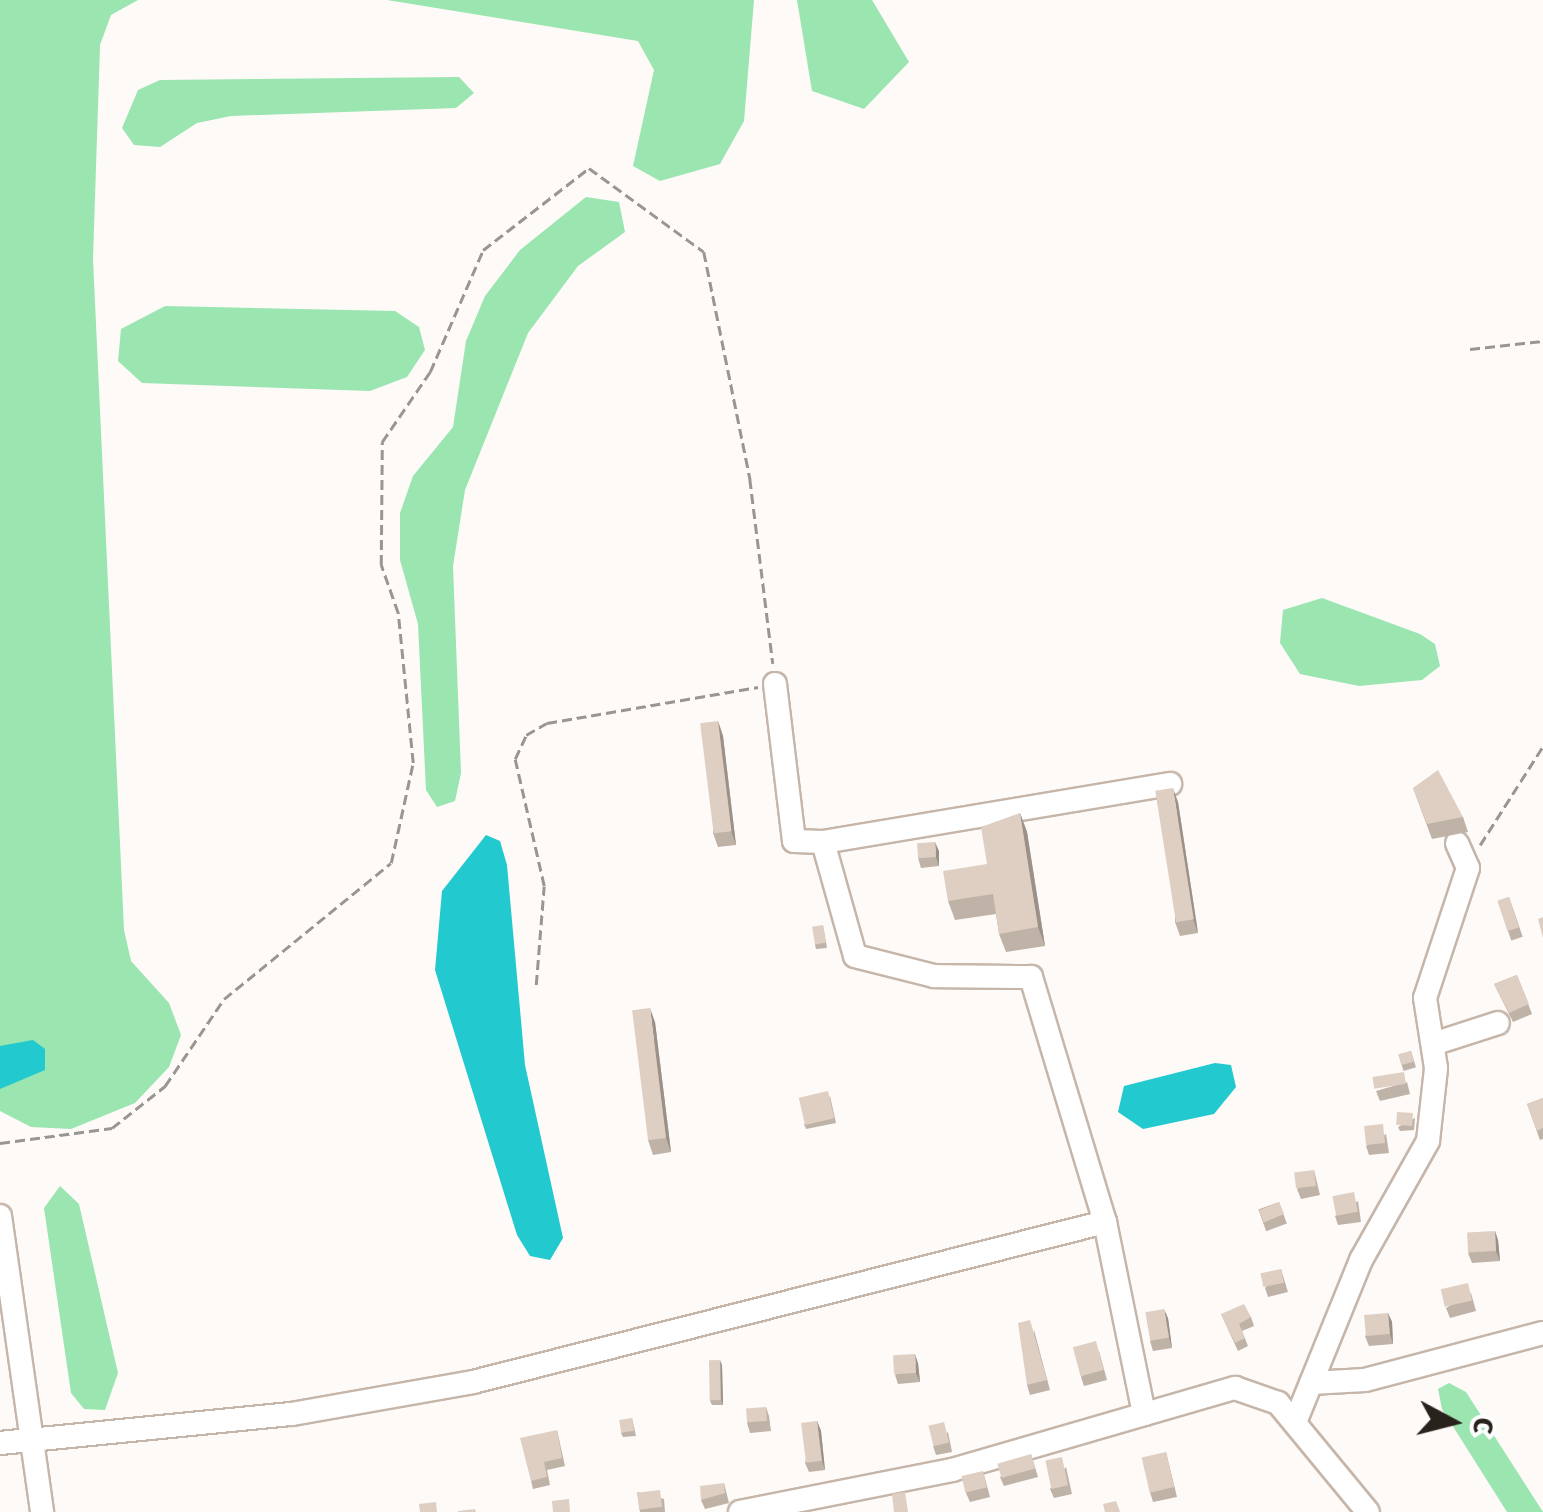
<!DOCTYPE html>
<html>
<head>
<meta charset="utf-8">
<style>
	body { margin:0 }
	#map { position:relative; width:1543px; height:1512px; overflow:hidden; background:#fdfaf8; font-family:"Fira Sans",sans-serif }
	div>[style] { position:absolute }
	.green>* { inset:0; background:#9ae5b0 }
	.water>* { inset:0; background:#22c9ce }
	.path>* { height:2.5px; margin-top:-1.25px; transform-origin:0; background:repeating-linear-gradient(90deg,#999591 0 10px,transparent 0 15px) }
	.roads { filter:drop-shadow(2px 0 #c6b6aa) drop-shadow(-2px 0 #c6b6aa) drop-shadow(0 2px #c6b6aa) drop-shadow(0 -2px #c6b6aa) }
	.minor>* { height:22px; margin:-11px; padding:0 11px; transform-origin:11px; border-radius:11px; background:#fff }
	.wall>* { inset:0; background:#bfb2a7; transform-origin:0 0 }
	.shaded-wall>* { inset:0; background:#9b9188 }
	.building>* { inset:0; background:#decfc2; transform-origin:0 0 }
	span { translate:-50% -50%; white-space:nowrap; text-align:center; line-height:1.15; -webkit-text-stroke:8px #fff; paint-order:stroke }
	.north { position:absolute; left:1403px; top:1372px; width:100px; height:100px; -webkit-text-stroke:8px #fff; paint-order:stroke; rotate:97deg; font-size:28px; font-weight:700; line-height:40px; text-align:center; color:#28221d }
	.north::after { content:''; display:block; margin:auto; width:35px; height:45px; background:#28221d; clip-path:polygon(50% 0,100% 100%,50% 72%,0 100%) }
</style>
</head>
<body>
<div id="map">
	<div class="green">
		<div style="clip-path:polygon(0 0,138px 0,111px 15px,100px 45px,93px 259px,124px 930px,131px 961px,169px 1003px,181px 1035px,169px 1067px,135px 1103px,71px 1129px,31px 1127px,0 1111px)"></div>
		<div style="clip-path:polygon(387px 0,754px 0,744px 121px,720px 164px,660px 181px,633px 166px,654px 70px,638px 41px)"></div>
		<div style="clip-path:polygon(797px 0,872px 0,909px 62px,864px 109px,812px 91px)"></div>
		<div style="clip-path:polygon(459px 77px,474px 93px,456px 108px,231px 116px,197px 123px,160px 147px,134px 145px,122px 128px,138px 90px,160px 80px)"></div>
		<div style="clip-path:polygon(586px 197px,619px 202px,625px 232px,578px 266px,528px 333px,465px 490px,453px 566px,461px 773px,455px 801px,437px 807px,426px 790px,418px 624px,400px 560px,400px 513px,413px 476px,453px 427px,466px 341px,485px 296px,520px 250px)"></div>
		<div style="clip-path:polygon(165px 306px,395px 311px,419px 327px,425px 350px,407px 377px,370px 391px,142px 383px,118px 361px,121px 329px)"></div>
		<div style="clip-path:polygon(1322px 598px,1420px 634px,1435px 644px,1440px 666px,1422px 680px,1359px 686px,1300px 674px,1280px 643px,1283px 610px)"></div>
		<div style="clip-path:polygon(60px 1186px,79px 1204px,118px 1373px,105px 1410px,84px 1409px,71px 1393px,44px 1208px)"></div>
		<div style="clip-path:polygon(1449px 1383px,1466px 1392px,1543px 1512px,1507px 1512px,1442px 1409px,1438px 1389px)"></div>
	</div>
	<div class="water">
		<div style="clip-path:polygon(486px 835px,500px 841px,507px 865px,525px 1065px,563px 1238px,550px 1260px,530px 1256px,517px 1235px,435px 970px,442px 891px)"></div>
		<div style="clip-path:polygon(33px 1040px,45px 1049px,45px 1070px,0 1089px,0 1046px)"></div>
		<div style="clip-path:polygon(1215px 1063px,1231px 1065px,1236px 1087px,1214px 1114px,1143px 1129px,1118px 1112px,1124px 1086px)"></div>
	</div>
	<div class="path">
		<div style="left:1470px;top:349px;width:73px;rotate:-6.3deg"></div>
		<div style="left:1480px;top:845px;width:117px;rotate:-57.5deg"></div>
		<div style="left:536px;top:985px;width:99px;rotate:-85.4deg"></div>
		<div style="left:544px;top:886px;width:130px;rotate:-102.9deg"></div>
		<div style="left:515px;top:759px;width:26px;rotate:-65deg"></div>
		<div style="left:526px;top:735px;width:24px;rotate:-30deg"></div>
		<div style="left:547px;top:723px;width:214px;rotate:-9.7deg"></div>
		<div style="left:0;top:1143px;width:113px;rotate:-7.6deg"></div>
		<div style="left:112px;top:1128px;width:68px;rotate:-38.4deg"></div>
		<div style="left:165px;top:1086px;width:105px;rotate:-55.9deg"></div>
		<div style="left:224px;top:999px;width:215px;rotate:-39.2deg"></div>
		<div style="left:391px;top:863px;width:102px;rotate:-77.6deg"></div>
		<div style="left:413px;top:763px;width:151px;rotate:-95.7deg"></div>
		<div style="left:398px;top:613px;width:51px;rotate:-109.5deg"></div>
		<div style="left:381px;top:565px;width:123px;rotate:-89.5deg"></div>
		<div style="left:382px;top:442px;width:85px;rotate:-55.6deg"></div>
		<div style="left:430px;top:372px;width:133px;rotate:-66.5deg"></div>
		<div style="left:483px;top:250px;width:134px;rotate:-37.7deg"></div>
		<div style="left:589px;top:168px;width:142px;rotate:36.1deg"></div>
		<div style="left:704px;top:252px;width:232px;rotate:78.5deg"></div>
		<div style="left:750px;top:479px;width:186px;rotate:82.9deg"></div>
	</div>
	<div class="roads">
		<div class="minor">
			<div style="left:775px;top:684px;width:158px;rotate:83.1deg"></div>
			<div style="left:794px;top:841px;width:29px;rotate:2deg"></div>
			<div style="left:823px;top:842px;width:118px;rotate:74.3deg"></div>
			<div style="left:855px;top:956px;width:81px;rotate:14.2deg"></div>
			<div style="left:934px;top:976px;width:97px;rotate:0.6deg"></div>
			<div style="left:1031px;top:977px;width:256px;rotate:73.2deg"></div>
			<div style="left:1105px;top:1222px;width:196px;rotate:78.5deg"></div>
			<div style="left:823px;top:842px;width:352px;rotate:-9.5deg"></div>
			<div style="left:1433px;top:1044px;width:68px;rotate:-17.9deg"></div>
			<div style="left:0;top:1216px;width:299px;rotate:81.9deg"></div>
			<div style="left:1311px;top:1383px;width:54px;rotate:-3.2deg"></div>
			<div style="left:1365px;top:1380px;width:184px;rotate:-14.8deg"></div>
			<div style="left:1296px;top:1420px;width:173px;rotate:-67.9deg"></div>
			<div style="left:1361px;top:1260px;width:137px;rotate:-60.6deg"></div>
			<div style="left:1428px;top:1141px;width:73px;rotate:-83.7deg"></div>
			<div style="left:1436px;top:1068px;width:71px;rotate:-98.9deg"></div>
			<div style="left:1425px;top:998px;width:137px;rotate:-71.7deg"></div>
			<div style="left:1468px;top:868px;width:27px;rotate:-114deg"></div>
			<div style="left:0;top:1443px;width:293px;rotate:-5.7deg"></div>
			<div style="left:292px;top:1414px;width:184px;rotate:-10deg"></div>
			<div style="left:473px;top:1382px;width:652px;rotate:-14.21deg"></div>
			<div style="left:740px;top:1512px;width:216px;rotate:-11.2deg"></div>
			<div style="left:952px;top:1470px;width:295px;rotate:-16.2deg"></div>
			<div style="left:1235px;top:1388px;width:46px;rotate:19.2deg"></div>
			<div style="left:1278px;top:1403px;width:141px;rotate:50.5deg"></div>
		</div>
	</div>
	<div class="wall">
		<div style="clip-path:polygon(718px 721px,723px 736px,736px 845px,718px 847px,713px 833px)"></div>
		<div style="clip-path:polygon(1413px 788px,1463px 817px,1468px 832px,1432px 839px)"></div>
		<div style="clip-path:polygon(1178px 802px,1198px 933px,1180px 936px,1175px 922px)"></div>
		<div style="clip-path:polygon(1020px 813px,1027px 832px,1045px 946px,1006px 952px,999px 934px,996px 914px,955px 920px,948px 901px,987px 864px)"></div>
		<div style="clip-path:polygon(939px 851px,939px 866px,921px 868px,918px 858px)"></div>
		<div style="left:1509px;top:897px;width:42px;height:12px;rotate:71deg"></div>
		<div style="clip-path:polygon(823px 925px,827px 948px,816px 949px,815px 945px)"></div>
		<div style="clip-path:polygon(1517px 975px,1532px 1014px,1513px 1022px,1494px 984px)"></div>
		<div style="clip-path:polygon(655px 1022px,671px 1152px,653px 1155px,648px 1140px)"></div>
		<div style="left:1411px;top:1051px;width:17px;height:13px;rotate:73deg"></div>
		<div style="clip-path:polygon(1407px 1082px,1410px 1094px,1380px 1101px,1376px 1091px)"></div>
		<div style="clip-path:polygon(830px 1096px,836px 1123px,806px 1129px,804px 1124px)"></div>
		<div style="clip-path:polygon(1543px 1098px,1543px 1139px,1540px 1140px,1527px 1104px)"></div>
		<div style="clip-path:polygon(1415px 1118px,1414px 1130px,1400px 1131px,1398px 1127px)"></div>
		<div style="clip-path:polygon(1386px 1134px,1389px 1153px,1369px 1155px,1366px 1146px)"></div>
		<div style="clip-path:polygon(1314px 1170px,1320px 1195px,1301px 1199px,1297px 1189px)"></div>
		<div style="clip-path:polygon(1358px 1201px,1361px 1222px,1338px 1225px,1335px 1216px)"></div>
		<div style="left:1279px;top:1202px;width:23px;height:22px;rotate:70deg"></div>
		<div style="clip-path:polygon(1495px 1231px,1498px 1240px,1500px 1261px,1472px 1263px,1468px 1253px)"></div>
		<div style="clip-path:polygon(1281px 1269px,1288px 1292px,1268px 1297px,1265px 1288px)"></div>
		<div style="clip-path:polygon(1471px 1293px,1476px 1311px,1450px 1318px,1446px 1308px)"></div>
		<div style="clip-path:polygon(1388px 1313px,1392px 1322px,1393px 1344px,1369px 1346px,1365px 1336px)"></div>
		<div style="clip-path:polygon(1221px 1314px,1251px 1317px,1254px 1326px,1242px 1331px,1248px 1346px,1238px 1351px)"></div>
		<div style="clip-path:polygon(1168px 1318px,1172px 1348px,1153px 1351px,1150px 1341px)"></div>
		<div style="clip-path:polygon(1034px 1330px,1050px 1390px,1030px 1395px,1027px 1385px)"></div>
		<div style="clip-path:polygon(1099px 1351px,1107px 1380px,1084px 1386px,1081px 1377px)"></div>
		<div style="clip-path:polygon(918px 1363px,920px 1382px,898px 1384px,895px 1375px)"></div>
		<div style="clip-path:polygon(722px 1365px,723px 1405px,712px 1405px,710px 1401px)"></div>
		<div style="clip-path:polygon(766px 1407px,769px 1416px,771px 1431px,750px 1433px,747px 1423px)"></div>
		<div style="clip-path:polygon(632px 1418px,636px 1436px,623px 1437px,621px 1433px)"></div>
		<div style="clip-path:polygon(817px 1421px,821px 1431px,825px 1470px,809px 1472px,805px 1463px)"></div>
		<div style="clip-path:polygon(557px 1430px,565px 1466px,547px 1470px,550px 1485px,533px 1489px,531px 1481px)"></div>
		<div style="clip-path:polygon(948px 1432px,952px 1452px,936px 1455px,933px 1446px)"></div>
		<div style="clip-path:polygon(1166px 1452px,1177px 1497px,1153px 1502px,1150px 1492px)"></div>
		<div style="clip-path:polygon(1031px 1454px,1038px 1477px,1004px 1486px,1000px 1477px)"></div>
		<div style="clip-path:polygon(1066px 1467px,1072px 1494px,1054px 1498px,1050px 1489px)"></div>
		<div style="clip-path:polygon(983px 1471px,990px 1497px,970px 1502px,966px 1493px)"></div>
		<div style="clip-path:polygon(724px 1483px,729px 1503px,705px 1509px,701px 1500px)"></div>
		<div style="clip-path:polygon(637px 1492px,664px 1499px,665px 1512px,640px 1512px)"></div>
	</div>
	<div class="shaded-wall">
		<div style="clip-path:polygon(718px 721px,723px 736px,736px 845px,731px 831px)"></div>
		<div style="clip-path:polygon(1173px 788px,1178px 802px,1198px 933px,1193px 919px)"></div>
		<div style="clip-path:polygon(1020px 813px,1027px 832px,1045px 946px,1038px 927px)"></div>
		<div style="clip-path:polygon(935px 842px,939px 851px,939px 866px,936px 857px)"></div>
		<div style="clip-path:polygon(650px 1008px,655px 1022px,671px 1152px,666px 1138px)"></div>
		<div style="clip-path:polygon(1495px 1231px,1498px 1240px,1500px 1261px,1496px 1251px)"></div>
		<div style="clip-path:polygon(1164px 1309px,1168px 1318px,1172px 1348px,1169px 1338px)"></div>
		<div style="clip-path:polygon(1388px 1313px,1392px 1322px,1393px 1344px,1390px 1334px)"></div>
		<div style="clip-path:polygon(915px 1354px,918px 1363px,920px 1382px,916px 1373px)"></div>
		<div style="clip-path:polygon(720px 1360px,722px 1365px,723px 1405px,721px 1400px)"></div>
		<div style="clip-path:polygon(817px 1421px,821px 1431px,825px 1470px,822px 1461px)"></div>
	</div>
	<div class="building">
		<div style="left:718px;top:721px;width:111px;height:18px;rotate:83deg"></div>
		<div style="clip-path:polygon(1438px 770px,1463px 817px,1427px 824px,1413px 788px)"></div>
		<div style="left:1173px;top:788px;width:133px;height:18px;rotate:81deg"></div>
		<div style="clip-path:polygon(1020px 813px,1038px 927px,999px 934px,993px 894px,948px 901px,943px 871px,987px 864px,981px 827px)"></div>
		<div style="left:935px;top:842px;width:15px;height:18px;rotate:86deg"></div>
		<div style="left:1509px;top:897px;width:32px;height:12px;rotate:72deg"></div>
		<div style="clip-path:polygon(1543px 917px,1543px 938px,1538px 919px)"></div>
		<div style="left:823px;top:925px;width:18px;height:11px;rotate:81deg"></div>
		<div style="clip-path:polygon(1517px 975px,1529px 1004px,1509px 1013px,1494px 984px)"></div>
		<div style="left:650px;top:1008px;width:131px;height:18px;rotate:83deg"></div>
		<div style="left:1411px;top:1051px;width:11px;height:13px;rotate:75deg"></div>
		<div style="left:1404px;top:1072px;width:12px;height:32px;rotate:81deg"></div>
		<div style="left:828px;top:1091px;width:28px;height:30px;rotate:77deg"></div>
		<div style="clip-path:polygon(1543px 1098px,1543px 1128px,1537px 1131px,1527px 1104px)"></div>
		<div style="left:1413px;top:1113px;width:13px;height:16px;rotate:94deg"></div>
		<div style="left:1383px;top:1124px;width:19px;height:19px;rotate:84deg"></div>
		<div style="left:1314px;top:1170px;width:16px;height:20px;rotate:83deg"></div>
		<div style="left:1354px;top:1192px;width:20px;height:22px;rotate:79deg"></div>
		<div style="left:1279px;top:1202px;width:13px;height:22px;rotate:67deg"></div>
		<div style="left:1495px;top:1231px;width:20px;height:28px;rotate:87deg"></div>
		<div style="left:1281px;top:1269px;width:14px;height:21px;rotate:78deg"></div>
		<div style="left:1468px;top:1283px;width:18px;height:28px;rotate:77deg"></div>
		<div style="clip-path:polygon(1244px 1304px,1251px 1317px,1239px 1324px,1245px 1338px,1235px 1343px,1221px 1314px)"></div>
		<div style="left:1164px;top:1309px;width:29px;height:19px;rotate:80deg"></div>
		<div style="left:1388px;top:1313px;width:21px;height:24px;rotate:85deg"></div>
		<div style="clip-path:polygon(1030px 1320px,1047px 1380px,1027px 1385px,1018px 1323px)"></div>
		<div style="left:1096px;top:1341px;width:30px;height:24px;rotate:75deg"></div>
		<div style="left:915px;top:1354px;width:19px;height:22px;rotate:87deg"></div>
		<div style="left:720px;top:1360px;width:40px;height:11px;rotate:89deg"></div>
		<div style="left:766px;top:1407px;width:14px;height:20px;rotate:86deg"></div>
		<div style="left:632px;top:1418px;width:13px;height:13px;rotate:81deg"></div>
		<div style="left:817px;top:1421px;width:40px;height:16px;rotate:83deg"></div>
		<div style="left:944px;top:1422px;width:21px;height:16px;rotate:76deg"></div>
		<div style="clip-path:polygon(557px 1430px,562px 1458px,544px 1462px,547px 1477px,531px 1481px,520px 1438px)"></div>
		<div style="left:1166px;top:1452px;width:36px;height:25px;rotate:77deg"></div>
		<div style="left:1031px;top:1454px;width:15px;height:35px;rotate:74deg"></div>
		<div style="left:1062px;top:1457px;width:29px;height:17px;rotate:78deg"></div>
		<div style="left:983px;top:1471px;width:17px;height:22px;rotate:77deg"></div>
		<div style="clip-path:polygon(724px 1483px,725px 1493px,701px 1500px,700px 1486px)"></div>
		<div style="left:660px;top:1490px;width:17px;height:23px;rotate:83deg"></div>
		<div style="clip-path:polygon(905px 1492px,908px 1512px,894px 1512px,892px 1494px)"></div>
		<div style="clip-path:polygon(569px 1499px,570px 1512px,553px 1512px,552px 1501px)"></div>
		<div style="clip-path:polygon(1116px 1501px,1120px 1512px,1105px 1512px,1103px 1504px)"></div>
		<div style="clip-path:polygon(436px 1502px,437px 1512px,420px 1512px,419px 1504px)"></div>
		<div style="clip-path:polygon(475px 1509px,476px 1512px,458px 1512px,458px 1511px)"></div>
	</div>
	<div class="north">С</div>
</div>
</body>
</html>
